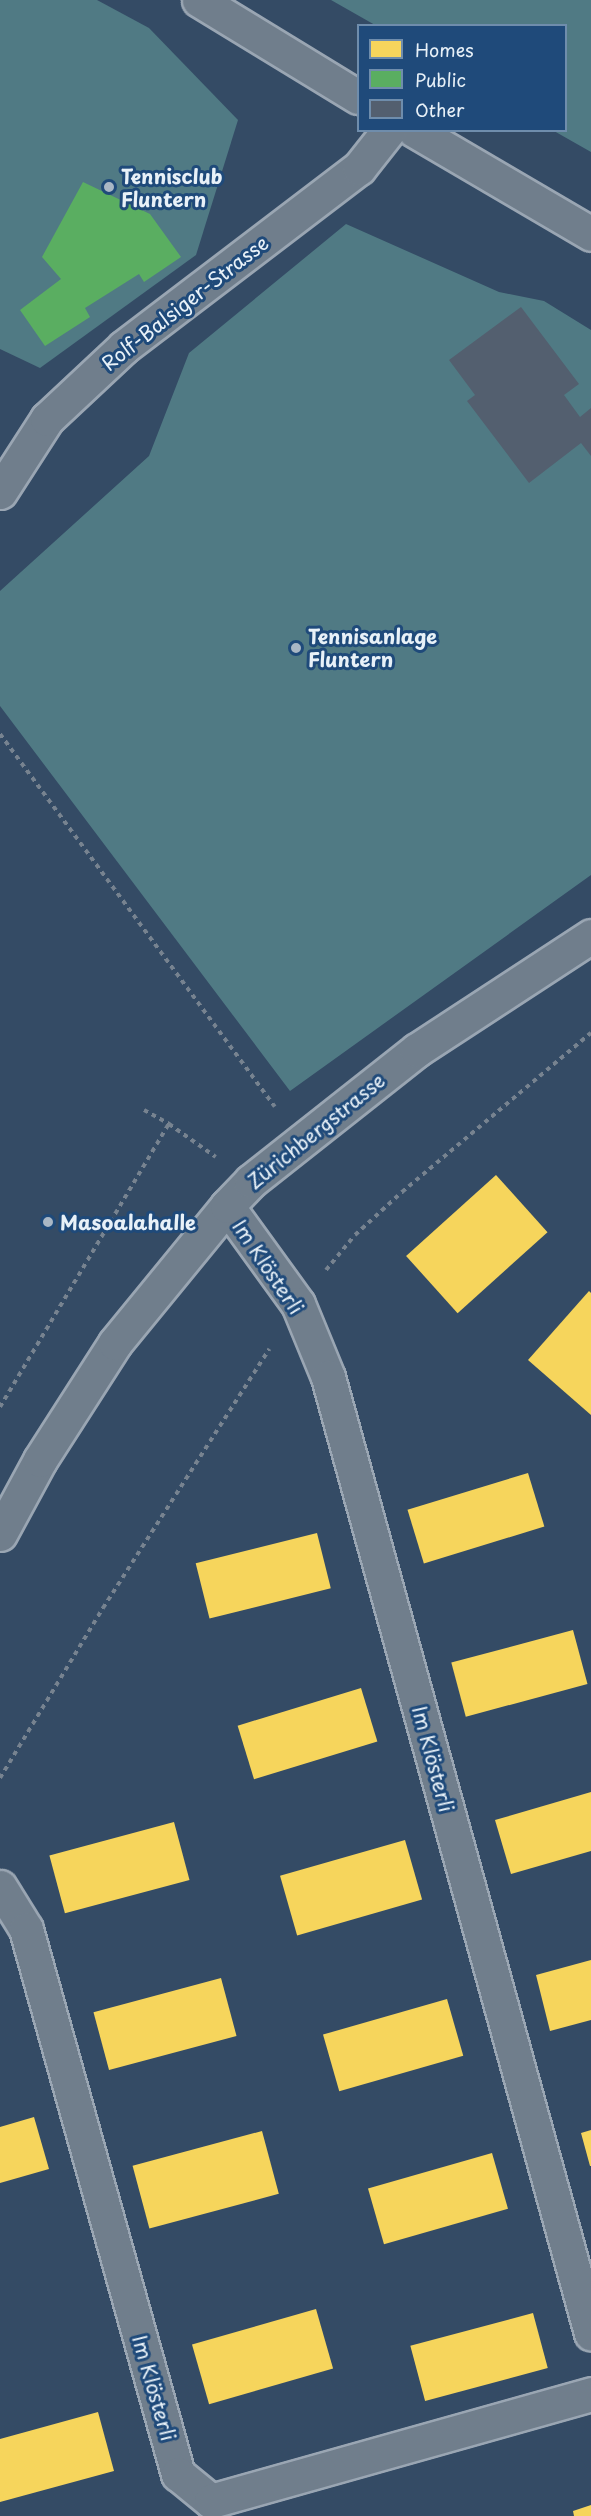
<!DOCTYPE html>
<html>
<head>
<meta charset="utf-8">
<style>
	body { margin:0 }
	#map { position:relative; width:591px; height:2516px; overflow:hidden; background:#344b65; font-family:"Playpen Sans",sans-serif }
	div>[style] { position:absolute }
	.green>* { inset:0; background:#507a84 }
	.homes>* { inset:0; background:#f6d55c; transform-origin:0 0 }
	.public>* { inset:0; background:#5aae61 }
	.building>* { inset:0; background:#535f6f }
	.path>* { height:4px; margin-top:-2px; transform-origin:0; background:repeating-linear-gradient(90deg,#778390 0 4.5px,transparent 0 9px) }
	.roads { filter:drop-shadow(2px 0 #9aa6b3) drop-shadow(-2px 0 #9aa6b3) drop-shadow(0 2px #9aa6b3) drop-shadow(0 -2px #9aa6b3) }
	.street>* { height:33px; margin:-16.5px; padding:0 16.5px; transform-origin:16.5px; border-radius:16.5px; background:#707e8c }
	.dots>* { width:16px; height:16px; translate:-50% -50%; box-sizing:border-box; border:3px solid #1f4a7a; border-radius:50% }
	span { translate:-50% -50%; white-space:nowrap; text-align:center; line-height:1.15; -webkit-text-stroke:6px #1f4a7a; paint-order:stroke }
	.poi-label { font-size:20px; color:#e8f1f8; font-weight:700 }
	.left { translate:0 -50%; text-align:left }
	.street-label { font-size:20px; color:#e8f1f8 }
	.legend { position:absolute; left:357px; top:24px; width:210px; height:108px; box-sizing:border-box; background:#1f4a7a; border:2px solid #6f8dac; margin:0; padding:8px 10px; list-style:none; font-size:18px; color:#e8f1f8 }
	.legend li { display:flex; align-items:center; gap:12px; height:30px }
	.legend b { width:30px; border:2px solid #6f8dac }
</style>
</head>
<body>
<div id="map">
	<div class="green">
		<div style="clip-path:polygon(0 0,97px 0,149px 28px,238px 120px,196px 255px,40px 368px,0 349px)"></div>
		<div style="clip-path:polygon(331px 0,591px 0,591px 152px,554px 131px,566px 130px,566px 26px,375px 25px)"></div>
		<div style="clip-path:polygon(346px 224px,499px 292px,544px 301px,591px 330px,591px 875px,290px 1091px,0 706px,0 591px,149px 456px,189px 353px)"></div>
	</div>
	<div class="homes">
		<div style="left:496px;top:1175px;width:77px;height:121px;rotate:48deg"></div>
		<div style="clip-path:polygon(589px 1291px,591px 1293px,591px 1415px,528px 1360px)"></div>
		<div style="left:528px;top:1473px;width:56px;height:126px;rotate:73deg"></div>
		<div style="left:317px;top:1533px;width:57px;height:125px;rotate:76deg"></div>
		<div style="left:573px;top:1630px;width:56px;height:126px;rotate:75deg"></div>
		<div style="left:361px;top:1688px;width:56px;height:129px;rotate:73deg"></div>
		<div style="clip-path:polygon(591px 1792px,591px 1851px,511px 1874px,495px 1820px)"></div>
		<div style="left:174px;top:1822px;width:60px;height:129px;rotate:75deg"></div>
		<div style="left:405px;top:1840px;width:62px;height:130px;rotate:74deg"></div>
		<div style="clip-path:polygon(591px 1960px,591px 2020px,550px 2031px,536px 1975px)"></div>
		<div style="left:221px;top:1978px;width:60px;height:132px;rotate:75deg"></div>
		<div style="left:447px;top:1999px;width:59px;height:129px;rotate:74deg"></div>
		<div style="clip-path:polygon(34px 2117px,49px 2169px,0 2183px,0 2127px)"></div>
		<div style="clip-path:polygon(591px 2130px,591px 2166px,590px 2166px,581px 2133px)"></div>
		<div style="left:262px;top:2131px;width:65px;height:134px;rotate:75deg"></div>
		<div style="left:492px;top:2153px;width:58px;height:129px;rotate:74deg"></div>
		<div style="left:316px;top:2309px;width:62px;height:129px;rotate:74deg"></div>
		<div style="left:533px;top:2313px;width:57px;height:127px;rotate:75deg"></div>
		<div style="clip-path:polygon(98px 2412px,114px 2471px,0 2502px,0 2439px)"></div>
		<div style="clip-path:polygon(591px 2505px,591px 2516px,574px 2516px,573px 2511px)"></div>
	</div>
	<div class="public">
		<div style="clip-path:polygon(83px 182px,150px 214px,181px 257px,144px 282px,139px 274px,85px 308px,90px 317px,45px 346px,20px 310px,61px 279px,42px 257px)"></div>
	</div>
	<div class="building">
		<div style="clip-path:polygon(521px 307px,579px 384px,564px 395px,580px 417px,591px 408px,591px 456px,581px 443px,529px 483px,467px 401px,475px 395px,449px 360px)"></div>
	</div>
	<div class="path">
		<div style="left:0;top:734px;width:463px;rotate:53.6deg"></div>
		<div style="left:144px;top:1110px;width:29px;rotate:29deg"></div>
		<div style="left:326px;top:1270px;width:45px;rotate:-50.4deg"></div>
		<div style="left:355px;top:1235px;width:64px;rotate:-42.5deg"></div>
		<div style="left:402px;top:1192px;width:247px;rotate:-40.1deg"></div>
		<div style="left:0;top:1407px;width:330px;rotate:-59.2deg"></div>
		<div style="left:169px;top:1124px;width:57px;rotate:35.1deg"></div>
		<div style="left:0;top:1778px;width:199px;rotate:-58.8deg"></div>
		<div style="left:103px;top:1608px;width:308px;rotate:-57.3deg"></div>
	</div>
	<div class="roads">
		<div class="street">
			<div style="left:199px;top:0;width:186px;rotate:31.4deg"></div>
			<div style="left:414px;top:130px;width:205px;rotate:30.4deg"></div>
			<div style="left:0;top:492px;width:87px;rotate:-57.2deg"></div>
			<div style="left:47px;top:419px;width:105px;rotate:-43.1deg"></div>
			<div style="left:124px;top:347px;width:295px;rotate:-37.3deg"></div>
			<div style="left:359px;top:168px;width:48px;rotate:-51.7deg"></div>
			<div style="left:227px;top:1206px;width:121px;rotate:54.1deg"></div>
			<div style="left:298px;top:1304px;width:79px;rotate:67.7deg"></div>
			<div style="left:328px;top:1377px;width:992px;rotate:74.62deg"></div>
			<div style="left:0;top:1534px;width:84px;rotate:-61.6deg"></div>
			<div style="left:40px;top:1460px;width:139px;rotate:-57.3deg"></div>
			<div style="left:115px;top:1343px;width:177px;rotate:-50.7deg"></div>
			<div style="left:227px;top:1206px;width:35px;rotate:-46deg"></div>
			<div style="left:251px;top:1181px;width:211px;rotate:-38.3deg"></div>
			<div style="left:417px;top:1050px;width:208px;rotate:-33.2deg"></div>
			<div style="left:0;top:1887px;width:49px;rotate:58.2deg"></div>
			<div style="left:26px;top:1929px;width:566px;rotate:74.42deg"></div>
			<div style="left:178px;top:2474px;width:43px;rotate:39.3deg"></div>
			<div style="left:211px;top:2501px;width:395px;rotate:-15.7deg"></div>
		</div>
	</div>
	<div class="dots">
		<div style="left:109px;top:187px;background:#a9b7c5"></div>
		<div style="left:296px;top:648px;background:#a9b7c5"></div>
		<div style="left:48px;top:1222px;background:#a9b7c5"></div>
	</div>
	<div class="poi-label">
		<span class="left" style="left:121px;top:188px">Tennisclub<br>Fluntern</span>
		<span class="left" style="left:308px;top:648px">Tennisanlage<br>Fluntern</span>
		<span class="left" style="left:60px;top:1222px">Masoalahalle</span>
	</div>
	<div class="street-label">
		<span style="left:185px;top:303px;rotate:-38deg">Rolf-Balsiger-Strasse</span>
		<span style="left:316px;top:1131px;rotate:-39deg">Zürichbergstrasse</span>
		<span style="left:268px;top:1267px;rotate:56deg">Im Klösterli</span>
		<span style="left:433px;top:1759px;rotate:75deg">Im Klösterli</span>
		<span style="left:154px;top:2388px;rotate:74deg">Im Klösterli</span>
	</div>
	<ul class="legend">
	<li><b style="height:16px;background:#f6d55c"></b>Homes</li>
	<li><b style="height:16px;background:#5aae61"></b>Public</li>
	<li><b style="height:16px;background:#535f6f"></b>Other</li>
	</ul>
</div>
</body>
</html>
